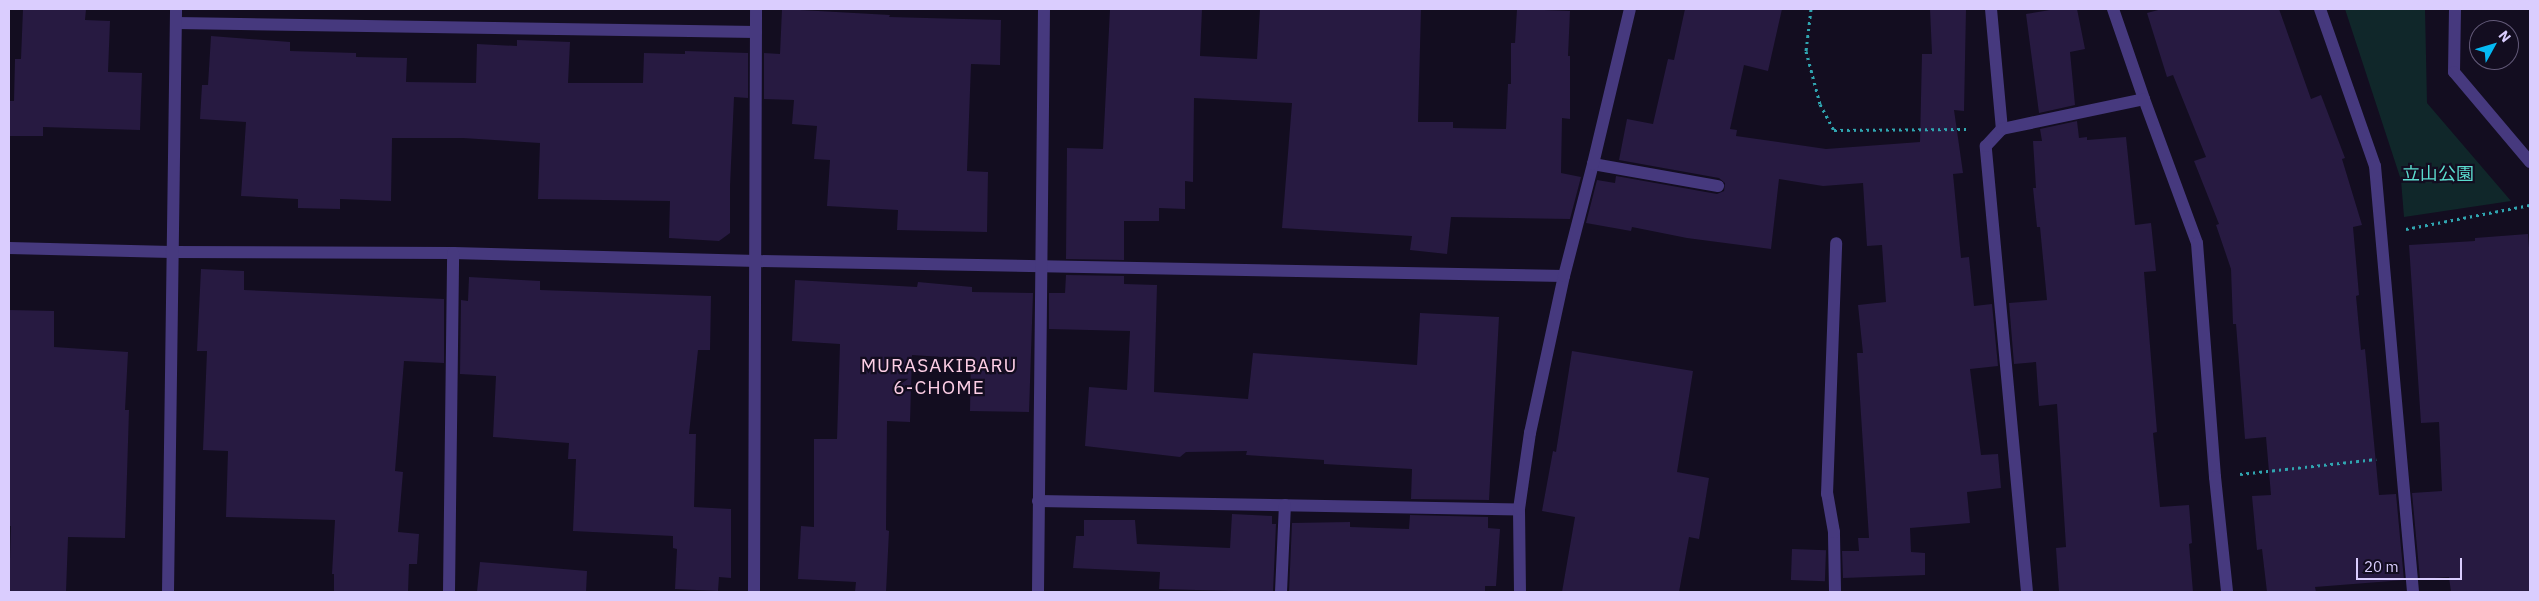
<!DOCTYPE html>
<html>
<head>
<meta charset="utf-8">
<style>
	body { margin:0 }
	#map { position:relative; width:2539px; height:601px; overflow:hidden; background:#130d20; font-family:"IBM Plex Sans","Noto Sans JP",sans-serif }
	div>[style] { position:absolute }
	.green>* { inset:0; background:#10272a }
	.building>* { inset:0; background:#271a41; transform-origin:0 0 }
	.path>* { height:3px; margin-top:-1.5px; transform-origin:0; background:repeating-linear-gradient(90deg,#30a5b0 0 2.5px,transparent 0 6.5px) }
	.minor>* { height:12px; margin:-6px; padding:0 6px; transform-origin:6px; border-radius:6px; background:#46397e }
	.tertiary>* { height:12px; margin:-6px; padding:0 6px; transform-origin:6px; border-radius:6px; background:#46397e }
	span { translate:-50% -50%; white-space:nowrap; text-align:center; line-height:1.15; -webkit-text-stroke:4.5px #130d20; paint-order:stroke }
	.park-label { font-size:18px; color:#5bdcce }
	.neighbourhood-label { font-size:19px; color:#fecfe6; letter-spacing:1px }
	.frame { position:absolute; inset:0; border:10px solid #dacdfe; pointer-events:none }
	.north { position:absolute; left:2469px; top:20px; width:50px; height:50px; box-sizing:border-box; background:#130d20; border:1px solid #635a79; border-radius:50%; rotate:51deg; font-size:14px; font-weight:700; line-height:20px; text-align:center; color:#dacdfe }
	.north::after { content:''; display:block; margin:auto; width:18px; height:22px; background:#05b9f3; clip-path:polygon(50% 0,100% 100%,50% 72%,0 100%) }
	.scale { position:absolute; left:2356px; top:558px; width:106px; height:22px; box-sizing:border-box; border:2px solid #dacdfe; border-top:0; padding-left:6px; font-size:15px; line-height:18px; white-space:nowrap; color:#dacdfe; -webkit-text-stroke:4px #130d20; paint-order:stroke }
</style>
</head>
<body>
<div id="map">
	<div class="green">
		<div style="clip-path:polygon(2345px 9px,2425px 9px,2427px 103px,2511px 201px,2404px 217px,2401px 180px)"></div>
	</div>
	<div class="building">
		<div style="clip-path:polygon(23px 9px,86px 9px,85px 20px,110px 21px,108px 72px,142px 73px,140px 130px,43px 127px,43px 136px,9px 136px,9px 101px,14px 101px,15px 59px,21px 59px)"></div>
		<div style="clip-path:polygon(782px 9px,890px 15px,889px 17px,1001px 20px,1000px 65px,971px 64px,967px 171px,988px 172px,987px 232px,897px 230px,898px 210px,827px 206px,830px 160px,814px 159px,817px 126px,792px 124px,794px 100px,764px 99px,764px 53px,780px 54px)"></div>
		<div style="clip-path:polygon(1110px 9px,1202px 9px,1200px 56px,1257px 59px,1260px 9px,1421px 9px,1418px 122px,1453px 122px,1453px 128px,1506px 129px,1508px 84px,1511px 84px,1511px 43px,1515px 43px,1517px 9px,1570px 11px,1568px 56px,1570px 56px,1570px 119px,1562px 118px,1561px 173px,1581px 177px,1570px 219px,1451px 217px,1447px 254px,1410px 250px,1412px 236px,1282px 228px,1292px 103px,1194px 98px,1193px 182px,1185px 181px,1185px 209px,1159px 208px,1159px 221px,1124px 221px,1124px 260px,1066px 259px,1067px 148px,1103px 149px)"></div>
		<div style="clip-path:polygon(1685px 9px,1782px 9px,1768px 71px,1744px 65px,1730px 129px,1737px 130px,1736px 136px,1826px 149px,1920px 142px,1922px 54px,1932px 54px,1930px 9px,1966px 9px,1964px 111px,1954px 110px,1963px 173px,1953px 174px,1961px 258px,1969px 257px,1974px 306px,1992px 304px,1998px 366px,1970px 369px,1981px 455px,1998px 454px,2001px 488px,1967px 492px,1970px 523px,1910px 528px,1911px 552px,1925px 553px,1925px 575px,1843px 578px,1842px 551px,1859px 551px,1858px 538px,1869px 538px,1857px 353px,1863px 353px,1858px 305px,1886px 302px,1882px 245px,1867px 246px,1863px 183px,1823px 186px,1779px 179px,1771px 249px,1687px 238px,1632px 227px,1631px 231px,1586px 223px,1597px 180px,1615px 183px,1616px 176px,1717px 194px,1724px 191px,1725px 183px,1719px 178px,1619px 160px,1627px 119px,1653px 124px,1668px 59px,1674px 60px)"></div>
		<div style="clip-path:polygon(2056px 9px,2077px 9px,2085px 49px,2070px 52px,2075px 105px,2039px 113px,2026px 14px)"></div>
		<div style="clip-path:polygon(2162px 9px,2279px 9px,2311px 99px,2321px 95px,2345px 158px,2342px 159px,2362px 225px,2353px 227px,2359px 295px,2356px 296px,2361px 350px,2365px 349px,2379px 495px,2396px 494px,2404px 580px,2315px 587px,2316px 592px,2267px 592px,2262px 549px,2257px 550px,2252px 496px,2271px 495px,2266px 437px,2245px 439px,2236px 324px,2233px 324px,2231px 269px,2216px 225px,2219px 224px,2194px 161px,2206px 157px,2173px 75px,2167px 77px,2147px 13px)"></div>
		<div style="clip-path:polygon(211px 36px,290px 42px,290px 51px,356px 53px,356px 57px,407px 58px,406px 82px,476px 83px,477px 44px,517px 46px,517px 40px,570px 42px,568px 83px,643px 83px,644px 53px,685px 54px,685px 51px,748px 53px,748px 98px,734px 97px,730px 186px,730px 233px,719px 241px,669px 238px,670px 201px,538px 199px,540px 143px,463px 138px,392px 138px,391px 201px,340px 199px,340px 209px,298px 208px,298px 199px,241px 196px,246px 122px,200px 119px,202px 85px,208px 85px)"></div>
		<div style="clip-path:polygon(2077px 121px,2079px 138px,2087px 137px,2087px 140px,2126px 137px,2135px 225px,2151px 223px,2156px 271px,2144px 272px,2157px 432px,2153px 433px,2160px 507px,2189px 505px,2192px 543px,2189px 544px,2193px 592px,2059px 592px,2056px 548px,2066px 547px,2057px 404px,2039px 406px,2036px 362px,2014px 364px,2009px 303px,2047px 300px,2040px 227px,2037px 227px,2033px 188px,2036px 188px,2033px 141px,2042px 141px,2040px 129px)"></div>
		<div style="clip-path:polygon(2528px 234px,2530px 261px,2530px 592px,2451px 592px,2449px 577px,2420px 579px,2412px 493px,2442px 491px,2439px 422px,2421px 423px,2409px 245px,2475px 241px,2475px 238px)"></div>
		<div style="clip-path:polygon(201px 269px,244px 271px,244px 290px,444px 299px,444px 363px,404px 361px,395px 471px,403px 472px,398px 532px,419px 534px,417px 564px,409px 564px,408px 592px,334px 592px,334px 574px,332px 574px,335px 520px,226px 517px,228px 451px,203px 450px,207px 351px,197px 351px)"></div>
		<div style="clip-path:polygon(1066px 275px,1124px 276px,1124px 284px,1157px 285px,1154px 392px,1248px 399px,1253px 353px,1417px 365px,1420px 313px,1499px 317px,1489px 500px,1411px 499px,1412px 469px,1324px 464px,1324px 460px,1246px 455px,1247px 451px,1186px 452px,1180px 457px,1085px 446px,1089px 387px,1127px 390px,1130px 331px,1049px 329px,1049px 293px,1065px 293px)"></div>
		<div style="clip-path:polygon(469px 277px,540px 281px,540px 290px,711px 296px,710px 350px,698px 350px,689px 434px,696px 434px,694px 507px,731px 509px,731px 578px,719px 577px,718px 591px,675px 589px,677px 549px,673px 548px,673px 536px,573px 531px,576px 459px,568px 459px,569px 443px,493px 437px,496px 376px,460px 374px,461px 300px,468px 301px)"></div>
		<div style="clip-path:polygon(795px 280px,917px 287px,918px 282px,972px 287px,972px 292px,1033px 293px,1029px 412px,970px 411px,971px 359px,912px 355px,910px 422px,887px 421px,886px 530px,889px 531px,886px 592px,855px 592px,856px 582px,798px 579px,801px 526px,814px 527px,814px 439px,837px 439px,840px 344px,792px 341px)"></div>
		<div style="clip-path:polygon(9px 310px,54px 311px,54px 347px,128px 352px,125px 410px,129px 410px,125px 538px,68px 537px,66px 592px,9px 592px,11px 526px,9px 526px)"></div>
		<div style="clip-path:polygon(1572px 351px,1693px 371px,1677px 472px,1709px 478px,1699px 539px,1689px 537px,1679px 592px,1562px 592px,1575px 517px,1542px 511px,1553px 451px,1556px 452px)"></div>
		<div style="clip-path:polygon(1232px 514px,1272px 516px,1272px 524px,1276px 524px,1273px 592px,1159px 589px,1160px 572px,1073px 568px,1076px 536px,1084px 536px,1084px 520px,1135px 520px,1137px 544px,1230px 548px)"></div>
		<div style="clip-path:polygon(1410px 515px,1488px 517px,1488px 528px,1500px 529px,1496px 586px,1485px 586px,1485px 592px,1289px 592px,1292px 523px,1350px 522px,1350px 527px,1409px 529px)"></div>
		<div style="left:1792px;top:549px;width:34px;height:31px;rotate:2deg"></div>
		<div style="clip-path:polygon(480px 562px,587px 571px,586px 592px,477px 592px)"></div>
	</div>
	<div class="path">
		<div style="left:1811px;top:9px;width:42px;rotate:96.8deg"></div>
		<div style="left:1806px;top:51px;width:55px;rotate:75.2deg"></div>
		<div style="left:1820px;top:104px;width:30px;rotate:62deg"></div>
		<div style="left:1834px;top:130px;width:132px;rotate:-0.4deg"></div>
		<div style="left:2406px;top:229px;width:126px;rotate:-11deg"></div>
		<div style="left:2240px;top:474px;width:137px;rotate:-6.3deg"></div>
	</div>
	<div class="minor">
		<div style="left:1991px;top:9px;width:121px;rotate:84.8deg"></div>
		<div style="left:2320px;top:9px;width:166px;rotate:70.7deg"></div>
		<div style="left:2375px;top:166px;width:428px;rotate:84.9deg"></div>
		<div style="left:2455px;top:9px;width:63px;rotate:90.9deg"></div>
		<div style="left:2454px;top:72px;width:118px;rotate:49.8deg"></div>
		<div style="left:176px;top:23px;width:580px;rotate:0.89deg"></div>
		<div style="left:1593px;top:164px;width:127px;rotate:10deg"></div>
		<div style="left:9px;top:248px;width:162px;rotate:1.4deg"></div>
		<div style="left:171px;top:252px;width:282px;rotate:0.2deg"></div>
		<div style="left:453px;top:253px;width:304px;rotate:1.5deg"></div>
		<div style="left:757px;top:261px;width:807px;rotate:1.06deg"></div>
		<div style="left:1038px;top:501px;width:481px;rotate:1deg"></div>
		<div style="left:168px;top:592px;width:583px;rotate:-89.21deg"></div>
		<div style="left:449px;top:592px;width:339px;rotate:-89.3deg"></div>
		<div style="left:754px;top:592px;width:583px;rotate:-89.8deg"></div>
		<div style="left:1038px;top:592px;width:583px;rotate:-89.41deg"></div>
		<div style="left:1281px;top:592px;width:87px;rotate:-87.4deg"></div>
		<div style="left:1520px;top:592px;width:83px;rotate:-90.7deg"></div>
		<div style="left:1519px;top:509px;width:77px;rotate:-81.8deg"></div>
		<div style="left:1530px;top:433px;width:161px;rotate:-77.8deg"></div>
		<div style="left:1564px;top:276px;width:116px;rotate:-75.5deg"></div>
		<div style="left:1593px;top:164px;width:159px;rotate:-76.6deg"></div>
		<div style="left:1835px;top:592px;width:60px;rotate:-91deg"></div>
		<div style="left:1834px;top:532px;width:39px;rotate:-100deg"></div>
		<div style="left:1827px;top:494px;width:251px;rotate:-87.9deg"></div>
		<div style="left:2027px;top:592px;width:448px;rotate:-95.3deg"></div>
		<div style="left:1986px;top:146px;width:23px;rotate:-47deg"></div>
		<div style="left:2002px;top:129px;width:145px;rotate:-11.9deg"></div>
	</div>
	<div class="tertiary">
		<div style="left:2113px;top:9px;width:95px;rotate:71deg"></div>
		<div style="left:2144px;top:99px;width:153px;rotate:69.8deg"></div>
		<div style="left:2197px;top:243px;width:235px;rotate:85.6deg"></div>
		<div style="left:2215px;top:477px;width:116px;rotate:84deg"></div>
	</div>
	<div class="park-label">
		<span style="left:2438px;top:174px">立山公園</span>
	</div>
	<div class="neighbourhood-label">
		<span style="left:939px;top:377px">MURASAKIBARU<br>6-CHOME</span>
	</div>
	<div class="frame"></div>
	<div class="north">N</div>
	<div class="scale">20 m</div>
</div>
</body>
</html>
